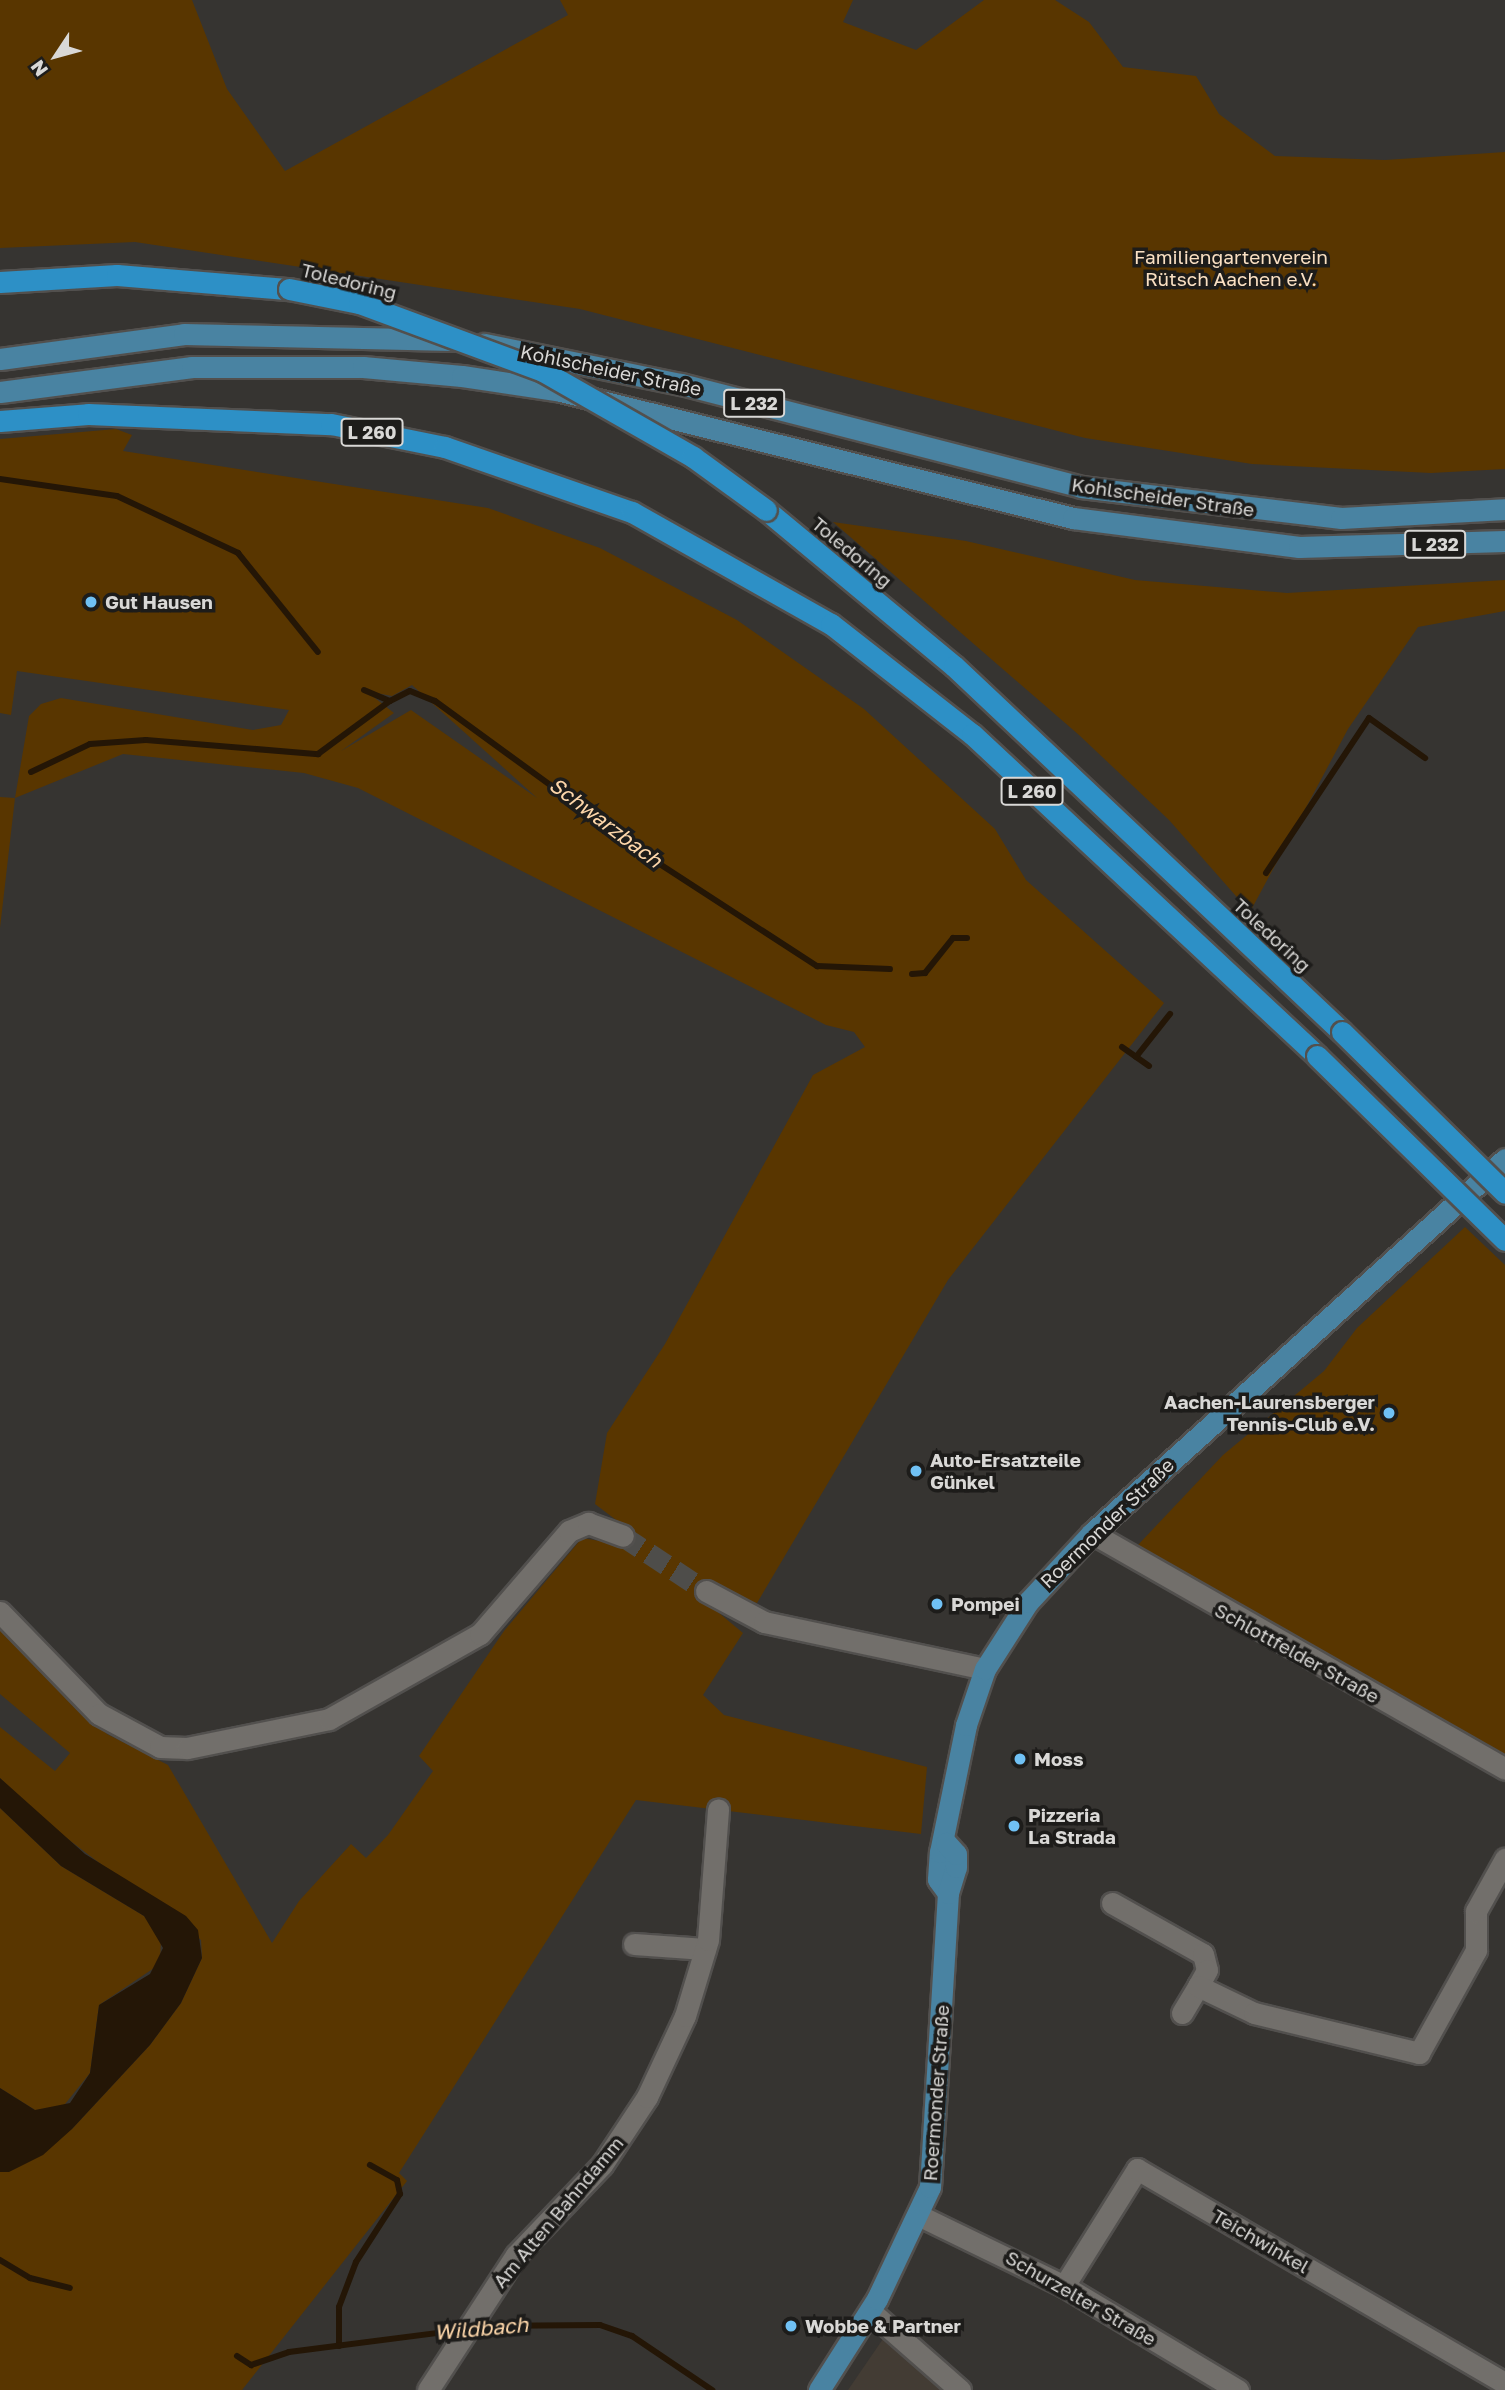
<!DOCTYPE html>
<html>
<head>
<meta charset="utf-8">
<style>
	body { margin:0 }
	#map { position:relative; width:1505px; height:2390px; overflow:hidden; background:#363431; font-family:"Golos Text",sans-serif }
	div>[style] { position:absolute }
	.built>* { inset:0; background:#433c34 }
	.green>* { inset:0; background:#593600 }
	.water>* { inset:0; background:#241606 }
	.stream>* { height:6px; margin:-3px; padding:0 3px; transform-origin:3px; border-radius:3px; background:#241606 }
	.minor-tunnel>* { height:21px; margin-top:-10.5px; transform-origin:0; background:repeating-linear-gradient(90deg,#4e4d4a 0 21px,transparent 0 31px) }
	.roads { filter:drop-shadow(2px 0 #52504e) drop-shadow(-2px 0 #52504e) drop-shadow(0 2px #52504e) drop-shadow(0 -2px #52504e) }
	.minor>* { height:21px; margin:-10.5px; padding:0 10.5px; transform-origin:10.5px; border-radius:10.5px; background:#726f6b }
	.major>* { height:21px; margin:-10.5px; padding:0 10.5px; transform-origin:10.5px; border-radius:10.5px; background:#4983a2 }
	.highway>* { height:21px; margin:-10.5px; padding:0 10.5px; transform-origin:10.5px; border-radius:10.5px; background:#2d90c6 }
	.bridges { filter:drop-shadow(2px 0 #52504e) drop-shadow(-2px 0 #52504e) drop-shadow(0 2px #52504e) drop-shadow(0 -2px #52504e) }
	.highway-bridge>* { height:21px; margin:-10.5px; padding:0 10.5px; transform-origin:10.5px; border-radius:10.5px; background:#2d90c6 }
	.dots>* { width:19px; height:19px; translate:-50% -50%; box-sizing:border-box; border:4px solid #1d1c1a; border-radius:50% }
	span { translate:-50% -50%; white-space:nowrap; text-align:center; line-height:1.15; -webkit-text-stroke:7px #1d1c1a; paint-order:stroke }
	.shield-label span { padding:2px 5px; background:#1d1c1a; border:2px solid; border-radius:5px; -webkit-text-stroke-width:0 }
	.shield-label { font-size:18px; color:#d9d8d6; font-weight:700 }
	.park-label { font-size:19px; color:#fae0c3 }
	.street-label { font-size:19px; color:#d9d8d6 }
	.poi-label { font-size:19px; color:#d9d8d6; font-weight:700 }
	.left { translate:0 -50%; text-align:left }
	.right { translate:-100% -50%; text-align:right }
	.water-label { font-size:21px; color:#fed7aa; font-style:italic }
	.north { position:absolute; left:21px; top:21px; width:70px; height:70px; -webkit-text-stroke:5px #1d1c1a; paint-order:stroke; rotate:234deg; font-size:19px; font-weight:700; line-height:28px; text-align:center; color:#d9d8d6 }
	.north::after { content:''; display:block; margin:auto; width:24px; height:32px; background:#d9d8d6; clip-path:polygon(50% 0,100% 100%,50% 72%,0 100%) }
</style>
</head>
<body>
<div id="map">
	<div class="built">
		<div style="clip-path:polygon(885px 2336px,948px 2390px,848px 2390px)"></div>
	</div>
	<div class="green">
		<div style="clip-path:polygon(0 0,192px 0,227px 89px,285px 171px,568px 15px,560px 0,853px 0,843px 22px,916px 50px,984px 0,1055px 0,1089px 22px,1123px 67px,1196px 76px,1219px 114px,1275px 156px,1385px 160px,1505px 152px,1505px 469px,1431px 473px,1252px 464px,1085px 438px,580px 309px,135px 242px,0 248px)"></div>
		<div style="clip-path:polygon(evenodd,116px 429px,132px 435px,123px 451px,488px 508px,600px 548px,737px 620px,864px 709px,995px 829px,1026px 880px,1164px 1003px,948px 1280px,757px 1603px,721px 1591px,701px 1598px,743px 1633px,703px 1695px,724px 1715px,927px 1767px,921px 1834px,636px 1800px,399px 2173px,407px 2181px,242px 2390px,0 2390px,0 2172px,72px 2129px,150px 2045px,181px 2003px,202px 1958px,201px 1940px,52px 1827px,0 1778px,0 1727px,55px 1771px,70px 1753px,0 1694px,0 1628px,107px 1734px,168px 1765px,272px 1943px,299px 1901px,351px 1844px,366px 1858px,388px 1835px,433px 1771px,419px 1756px,504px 1631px,582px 1538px,618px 1544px,628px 1529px,595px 1504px,607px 1433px,665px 1344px,813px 1075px,865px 1047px,854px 1032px,826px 1025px,358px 788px,304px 773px,123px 754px,15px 798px,0 928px,0 797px,15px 798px,29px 716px,41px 704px,61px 698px,253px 730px,281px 725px,289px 710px,17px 671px,11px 715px,0 713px,0 439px,116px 429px,412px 685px,536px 797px,537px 798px,411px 710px,341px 751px,394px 713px,366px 691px,392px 696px,412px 685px)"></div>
		<div style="clip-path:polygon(833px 522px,966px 541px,1135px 580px,1287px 593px,1505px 580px,1505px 611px,1418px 627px,1348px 729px,1250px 912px,1169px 820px,1079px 735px)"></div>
		<div style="clip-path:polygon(1465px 1227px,1505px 1265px,1505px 1754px,1137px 1546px,1223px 1455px,1324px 1371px,1357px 1328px)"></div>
		<div style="clip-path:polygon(0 1808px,61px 1866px,144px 1916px,161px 1937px,160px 1964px,99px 2005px,90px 2073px,61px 2109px,35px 2110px,0 2088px)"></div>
	</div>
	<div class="water">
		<div style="clip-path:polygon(0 1778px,85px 1854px,186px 1916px,198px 1930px,202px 1958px,181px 2003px,150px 2045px,72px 2129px,43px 2155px,9px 2172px,0 2172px,0 2088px,35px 2110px,70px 2103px,90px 2073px,99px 2005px,150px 1974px,163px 1948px,144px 1916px,61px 1866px,0 1808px)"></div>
	</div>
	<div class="stream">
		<div style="left:0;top:479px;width:118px;rotate:8.3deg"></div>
		<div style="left:117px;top:496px;width:134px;rotate:25.2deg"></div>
		<div style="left:238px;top:553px;width:127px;rotate:51.1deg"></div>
		<div style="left:364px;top:690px;width:28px;rotate:23deg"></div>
		<div style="left:390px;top:701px;width:22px;rotate:-27deg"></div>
		<div style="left:410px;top:691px;width:27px;rotate:22deg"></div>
		<div style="left:435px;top:701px;width:268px;rotate:36.1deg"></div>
		<div style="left:652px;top:859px;width:197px;rotate:33deg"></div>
		<div style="left:817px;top:966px;width:73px;rotate:2.4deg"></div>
		<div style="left:31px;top:772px;width:65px;rotate:-25.4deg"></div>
		<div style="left:90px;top:744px;width:56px;rotate:-4.1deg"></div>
		<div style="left:146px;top:740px;width:173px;rotate:4.7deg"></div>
		<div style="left:318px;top:754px;width:89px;rotate:-36.4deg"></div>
		<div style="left:1266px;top:873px;width:186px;rotate:-56.4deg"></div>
		<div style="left:1369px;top:718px;width:69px;rotate:35.5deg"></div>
		<div style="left:912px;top:974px;width:13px;rotate:-4deg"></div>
		<div style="left:925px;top:973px;width:45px;rotate:-51.3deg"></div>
		<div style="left:953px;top:938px;width:14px"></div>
		<div style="left:1122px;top:1047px;width:33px;rotate:35deg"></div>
		<div style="left:1136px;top:1057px;width:55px;rotate:-51.7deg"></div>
		<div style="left:0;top:2260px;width:35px;rotate:31deg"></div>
		<div style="left:30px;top:2278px;width:41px;rotate:14deg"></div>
		<div style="left:477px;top:2326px;width:123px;rotate:-0.5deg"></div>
		<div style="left:600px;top:2325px;width:34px;rotate:19deg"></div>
		<div style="left:632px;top:2336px;width:97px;rotate:34deg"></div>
		<div style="left:339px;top:2346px;width:39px;rotate:-90deg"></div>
		<div style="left:339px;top:2307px;width:48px;rotate:-69.3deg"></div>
		<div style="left:356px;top:2262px;width:81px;rotate:-57.1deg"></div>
		<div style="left:400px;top:2194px;width:14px;rotate:-102deg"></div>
		<div style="left:397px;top:2180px;width:31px;rotate:-151deg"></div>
		<div style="left:237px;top:2356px;width:17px;rotate:33deg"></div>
		<div style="left:251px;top:2365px;width:40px;rotate:-18.9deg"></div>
		<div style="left:289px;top:2352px;width:172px;rotate:-7.3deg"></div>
	</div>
	<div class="minor-tunnel">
		<div style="left:623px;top:1536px;width:100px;rotate:33.5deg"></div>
	</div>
	<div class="roads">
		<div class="minor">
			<div style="left:1092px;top:1533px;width:476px;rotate:29.7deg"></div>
			<div style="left:706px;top:1591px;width:66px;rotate:28.1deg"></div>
			<div style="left:764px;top:1622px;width:226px;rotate:12deg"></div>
			<div style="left:0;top:1612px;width:142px;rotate:45.9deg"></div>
			<div style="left:99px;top:1714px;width:69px;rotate:28.4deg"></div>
			<div style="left:160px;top:1747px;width:27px;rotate:2deg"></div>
			<div style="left:187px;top:1748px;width:145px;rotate:-11.5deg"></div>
			<div style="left:329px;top:1719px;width:173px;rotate:-29.4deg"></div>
			<div style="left:480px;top:1634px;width:136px;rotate:-49.2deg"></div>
			<div style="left:569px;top:1531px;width:21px;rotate:-23deg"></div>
			<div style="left:588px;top:1523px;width:37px;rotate:20deg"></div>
			<div style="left:1112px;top:1903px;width:104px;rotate:29.3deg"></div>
			<div style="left:1203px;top:1954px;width:16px;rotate:76deg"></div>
			<div style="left:1207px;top:1970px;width:18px;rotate:119deg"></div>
			<div style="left:634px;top:1944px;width:71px;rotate:4deg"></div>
			<div style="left:1182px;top:2013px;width:31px;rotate:-59deg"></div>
			<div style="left:1198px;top:1986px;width:62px;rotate:25.7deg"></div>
			<div style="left:1254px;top:2013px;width:170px;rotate:13.6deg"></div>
			<div style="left:1419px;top:2053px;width:118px;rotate:-61deg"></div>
			<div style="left:1476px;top:1950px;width:39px;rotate:-90deg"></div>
			<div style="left:1476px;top:1911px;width:60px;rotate:-60.9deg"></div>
			<div style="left:920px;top:2216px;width:160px;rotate:25.9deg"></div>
			<div style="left:1064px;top:2286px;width:203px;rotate:30.9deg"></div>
			<div style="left:1064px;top:2286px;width:138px;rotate:-58deg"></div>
			<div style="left:1137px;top:2169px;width:426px;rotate:30.2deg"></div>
			<div style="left:870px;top:2311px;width:120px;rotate:41.3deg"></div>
			<div style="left:428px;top:2390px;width:161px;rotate:-56.9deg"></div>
			<div style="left:516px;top:2255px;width:124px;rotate:-46.3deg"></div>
			<div style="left:602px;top:2165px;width:82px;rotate:-56.5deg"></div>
			<div style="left:647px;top:2097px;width:89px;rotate:-64.9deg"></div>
			<div style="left:685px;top:2016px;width:79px;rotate:-73.2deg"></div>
			<div style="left:708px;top:1940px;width:131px;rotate:-85.6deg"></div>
		</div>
		<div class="major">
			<div style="left:484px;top:344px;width:201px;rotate:11.5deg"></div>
			<div style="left:681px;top:384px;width:413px;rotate:14.4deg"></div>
			<div style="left:1081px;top:487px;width:262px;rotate:6.8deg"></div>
			<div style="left:1341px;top:518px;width:164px;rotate:-3.1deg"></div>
			<div style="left:0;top:359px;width:186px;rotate:-7.7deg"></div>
			<div style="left:184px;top:334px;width:268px;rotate:1.3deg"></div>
			<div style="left:0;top:392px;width:194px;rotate:-7.4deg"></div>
			<div style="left:192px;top:367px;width:171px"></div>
			<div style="left:363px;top:367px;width:99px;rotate:5.2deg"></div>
			<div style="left:462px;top:376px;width:100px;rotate:8.6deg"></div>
			<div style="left:561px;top:391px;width:528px;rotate:13.93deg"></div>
			<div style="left:1073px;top:518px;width:228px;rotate:7.3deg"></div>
			<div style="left:1299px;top:547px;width:206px;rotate:-1.7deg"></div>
			<div style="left:948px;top:1893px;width:17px;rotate:-126deg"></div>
			<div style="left:938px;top:1879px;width:27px;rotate:-86deg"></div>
			<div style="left:940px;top:1852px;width:130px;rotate:-78.4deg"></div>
			<div style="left:966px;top:1725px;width:59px;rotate:-71.3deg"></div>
			<div style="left:985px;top:1669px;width:80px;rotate:-57.3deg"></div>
			<div style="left:1028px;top:1602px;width:94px;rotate:-47.2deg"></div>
			<div style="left:1092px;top:1533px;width:557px;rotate:-42.16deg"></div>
			<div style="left:819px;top:2390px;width:108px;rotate:-57.5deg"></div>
			<div style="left:877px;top:2299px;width:124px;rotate:-64.7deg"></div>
			<div style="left:930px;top:2187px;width:295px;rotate:-86.5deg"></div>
			<div style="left:948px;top:1893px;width:27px;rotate:-73deg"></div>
			<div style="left:956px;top:1867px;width:13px;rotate:-90deg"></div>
			<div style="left:956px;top:1854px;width:15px;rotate:-132deg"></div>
		</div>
		<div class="highway">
			<div style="left:0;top:282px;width:117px;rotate:-3.4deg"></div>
			<div style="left:117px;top:275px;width:173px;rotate:4.7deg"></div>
			<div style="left:0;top:421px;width:88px;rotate:-4.5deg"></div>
			<div style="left:88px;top:414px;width:243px;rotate:2.4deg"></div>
			<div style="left:331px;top:424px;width:116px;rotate:11.4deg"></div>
			<div style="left:445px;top:447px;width:198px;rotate:19.2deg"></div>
			<div style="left:632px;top:512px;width:228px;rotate:29.4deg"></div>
			<div style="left:831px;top:624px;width:179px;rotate:38deg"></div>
			<div style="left:972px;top:734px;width:472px;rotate:43deg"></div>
			<div style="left:766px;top:510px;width:244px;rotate:39.7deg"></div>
			<div style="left:954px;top:666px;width:533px;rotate:43.33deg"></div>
		</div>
	</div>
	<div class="bridges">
		<div class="highway-bridge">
			<div style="left:289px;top:289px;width:71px;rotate:11.3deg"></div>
			<div style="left:359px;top:303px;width:196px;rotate:20.3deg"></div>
			<div style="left:543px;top:371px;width:173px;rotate:29.8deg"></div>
			<div style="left:693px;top:457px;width:90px;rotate:36deg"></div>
			<div style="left:1342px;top:1032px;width:229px;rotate:44.6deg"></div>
			<div style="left:1317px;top:1056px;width:263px;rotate:44.4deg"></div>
		</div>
	</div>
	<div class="dots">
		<div style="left:91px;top:602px;background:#70c1f4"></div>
		<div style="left:1389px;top:1413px;background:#70c1f4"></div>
		<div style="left:916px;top:1471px;background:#70c1f4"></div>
		<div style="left:937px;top:1604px;background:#70c1f4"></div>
		<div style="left:1020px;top:1759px;background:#70c1f4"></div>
		<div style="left:1014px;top:1826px;background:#70c1f4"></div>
		<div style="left:791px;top:2326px;background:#70c1f4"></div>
	</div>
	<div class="shield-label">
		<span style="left:754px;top:403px">L 232</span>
		<span style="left:372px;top:432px">L 260</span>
		<span style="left:1435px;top:544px">L 232</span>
		<span style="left:1032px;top:791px">L 260</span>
	</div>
	<div class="park-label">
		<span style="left:1231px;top:268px">Familiengartenverein<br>Rütsch Aachen e.V.</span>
	</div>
	<div class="street-label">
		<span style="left:349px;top:281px;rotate:14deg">Toledoring</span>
		<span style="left:611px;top:370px;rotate:12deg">Kohlscheider Straße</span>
		<span style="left:1163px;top:497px;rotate:8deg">Kohlscheider Straße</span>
		<span style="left:852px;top:552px;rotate:40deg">Toledoring</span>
		<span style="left:1272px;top:935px;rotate:43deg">Toledoring</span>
		<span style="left:1107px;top:1523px;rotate:-44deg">Roermonder Straße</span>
		<span style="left:1297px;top:1653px;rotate:29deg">Schlottfelder Straße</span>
		<span style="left:936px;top:2093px;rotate:-86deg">Roermonder Straße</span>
		<span style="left:558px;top:2212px;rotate:-50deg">Am Alten Bahndamm</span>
		<span style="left:1261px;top:2241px;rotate:30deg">Teichwinkel</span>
		<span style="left:1081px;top:2298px;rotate:30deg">Schurzelter Straße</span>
	</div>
	<div class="poi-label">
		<span class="left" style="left:105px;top:602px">Gut Hausen</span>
		<span class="right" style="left:1375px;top:1413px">Aachen-Laurensberger<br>Tennis-Club e.V.</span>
		<span class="left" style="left:930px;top:1471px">Auto-Ersatzteile<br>Günkel</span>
		<span class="left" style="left:951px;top:1604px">Pompei</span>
		<span class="left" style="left:1034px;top:1759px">Moss</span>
		<span class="left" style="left:1028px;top:1826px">Pizzeria<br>La Strada</span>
		<span class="left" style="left:805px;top:2326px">Wobbe &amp; Partner</span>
	</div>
	<div class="water-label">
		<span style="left:606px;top:822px;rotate:37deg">Schwarzbach</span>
		<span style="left:481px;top:2328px;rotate:-5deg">Wildbach</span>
	</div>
	<div class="north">N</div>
</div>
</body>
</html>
